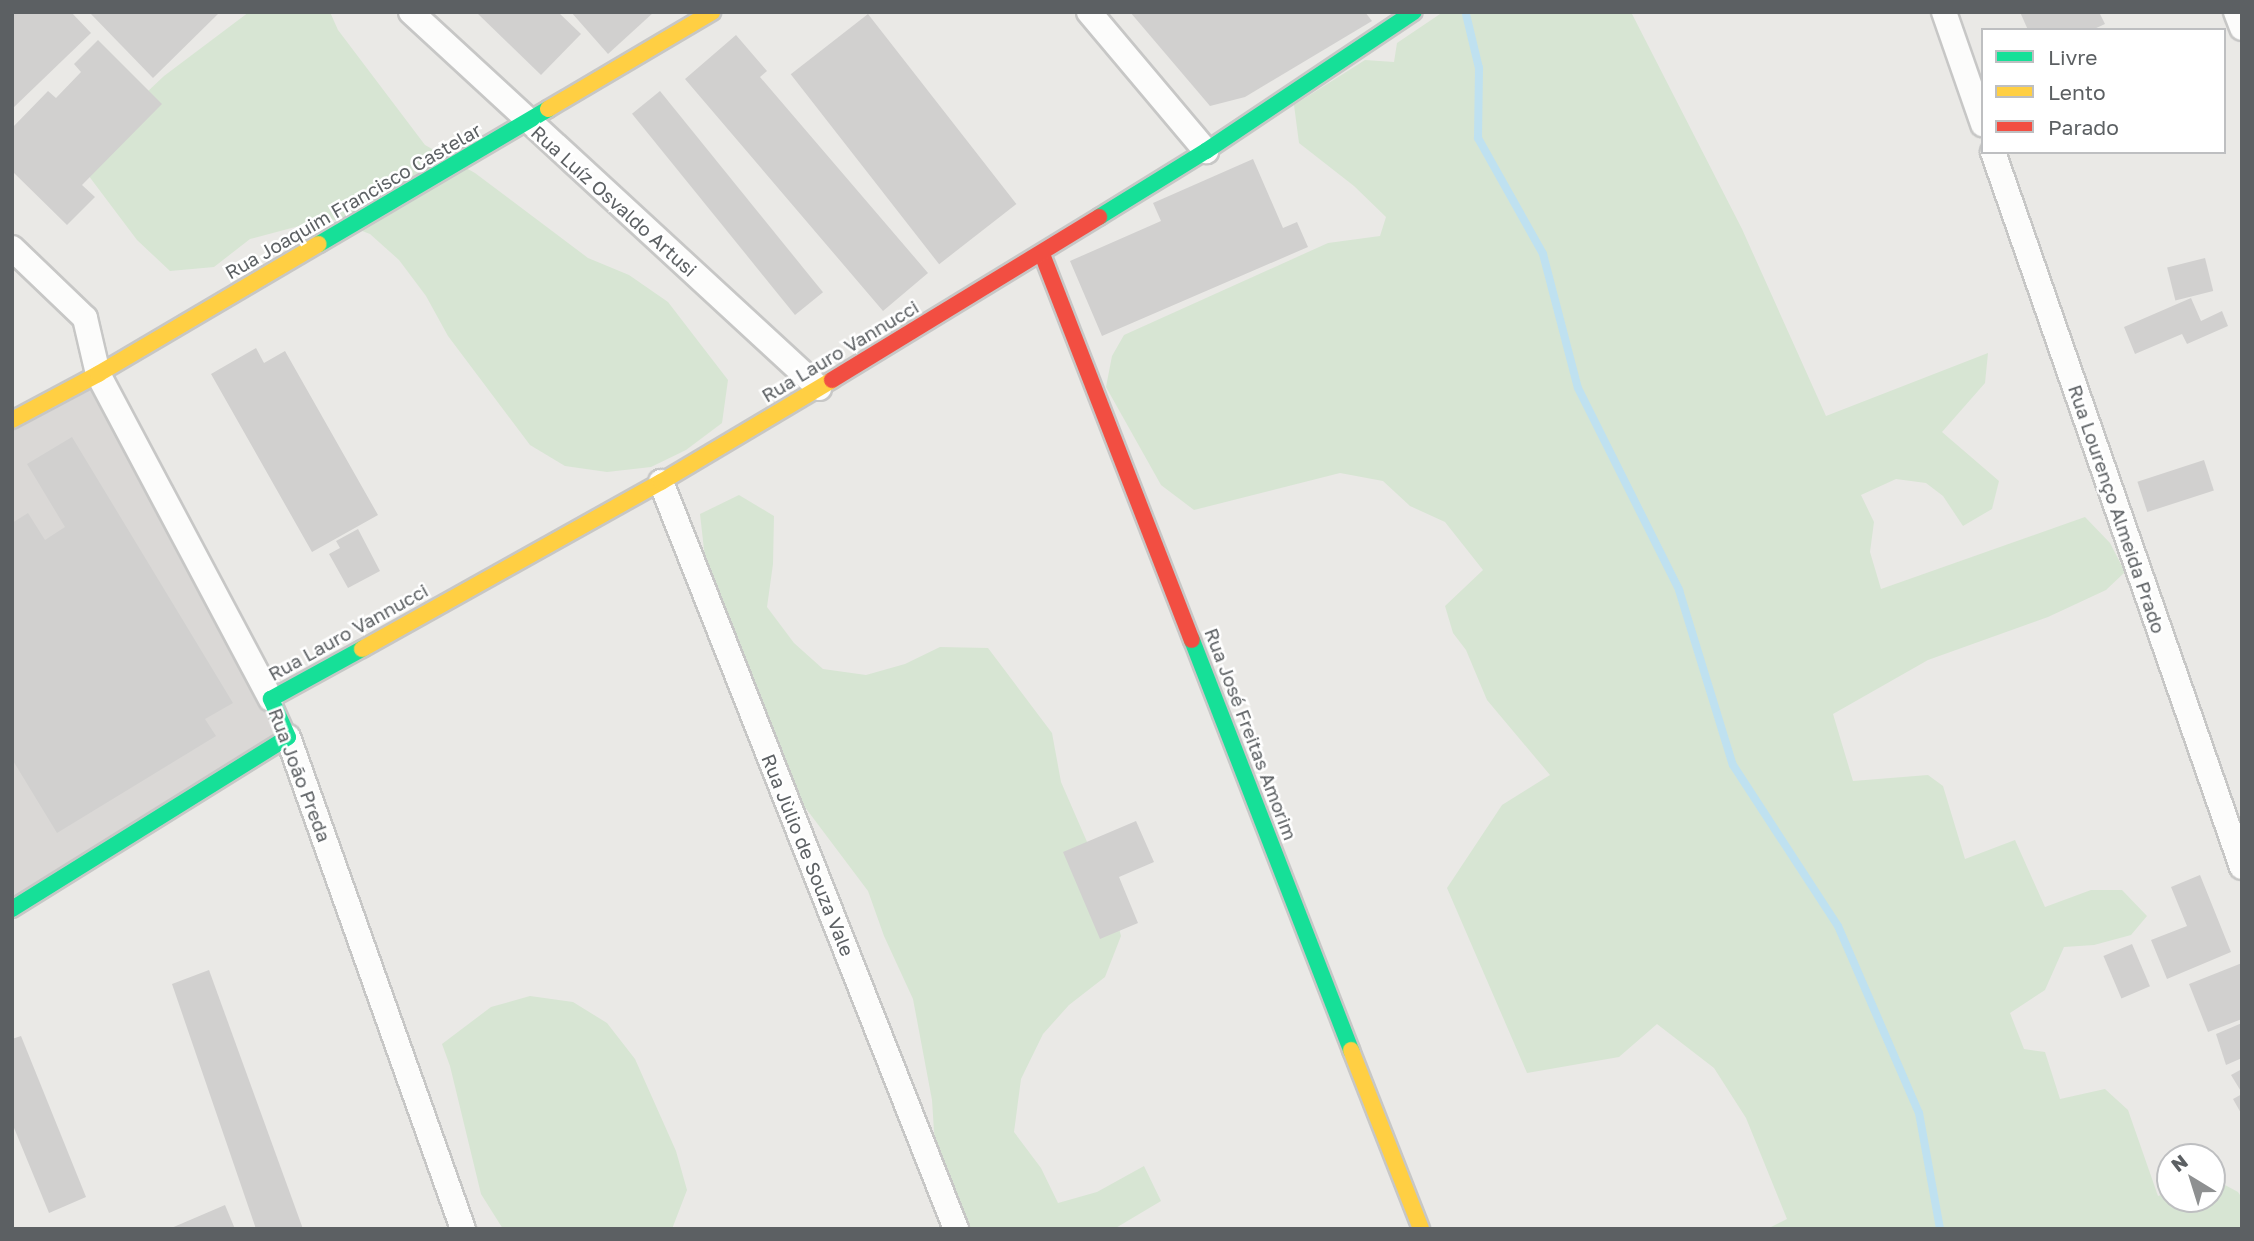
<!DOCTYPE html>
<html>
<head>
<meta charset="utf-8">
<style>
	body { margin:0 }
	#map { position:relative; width:2254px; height:1241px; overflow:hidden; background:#eae9e6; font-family:"Golos Text",sans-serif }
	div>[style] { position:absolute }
	.industrial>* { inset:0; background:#dad8d6 }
	.green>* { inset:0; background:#d7e5d3 }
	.stream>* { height:8px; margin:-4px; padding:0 4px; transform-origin:4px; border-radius:4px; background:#bfe1f0 }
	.building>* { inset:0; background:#d1d0cf; transform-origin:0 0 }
	.roads { filter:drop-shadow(2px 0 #c7c7c6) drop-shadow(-2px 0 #c7c7c6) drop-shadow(0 2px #c7c7c6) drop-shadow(0 -2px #c7c7c6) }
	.street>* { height:24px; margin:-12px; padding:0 12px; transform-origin:12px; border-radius:12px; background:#fcfcfb }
	.fast>* { height:16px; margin:-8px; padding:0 8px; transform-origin:8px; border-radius:8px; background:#16e098 }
	.slow>* { height:16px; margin:-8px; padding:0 8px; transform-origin:8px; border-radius:8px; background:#ffcf43 }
	.jam>* { height:16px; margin:-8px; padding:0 8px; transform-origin:8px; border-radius:8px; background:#f24e42 }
	span { translate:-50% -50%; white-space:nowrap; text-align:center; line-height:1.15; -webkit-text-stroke:5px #fff; paint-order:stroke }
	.street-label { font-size:19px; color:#5c6063 }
	.frame { position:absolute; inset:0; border:14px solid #5c6063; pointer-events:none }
	.legend { position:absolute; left:1981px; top:28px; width:245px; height:126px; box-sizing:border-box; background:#fff; border:2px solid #bebfc1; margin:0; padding:9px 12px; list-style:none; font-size:21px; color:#5c6063 }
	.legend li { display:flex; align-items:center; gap:14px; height:35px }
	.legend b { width:35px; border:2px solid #bebfc1 }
	.north { position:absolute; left:2156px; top:1143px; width:70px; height:70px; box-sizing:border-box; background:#fff; border:2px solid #bebfc1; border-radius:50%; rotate:322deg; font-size:19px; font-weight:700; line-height:28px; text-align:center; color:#5c6063 }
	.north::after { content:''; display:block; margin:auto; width:24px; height:32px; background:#8e9091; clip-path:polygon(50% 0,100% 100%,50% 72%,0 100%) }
</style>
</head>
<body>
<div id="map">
	<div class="industrial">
		<div style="clip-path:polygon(98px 374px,288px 737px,12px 909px,12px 422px)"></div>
	</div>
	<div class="green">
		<div style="clip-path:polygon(249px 12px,330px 12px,338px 30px,425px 145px,475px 173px,588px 258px,629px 275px,668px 302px,728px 380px,722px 423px,686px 450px,651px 467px,607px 472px,565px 466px,530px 445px,448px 336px,426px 296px,399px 260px,370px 234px,329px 218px,250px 239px,214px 267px,170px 271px,137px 240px,73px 155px,109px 128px,164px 76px)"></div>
		<div style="clip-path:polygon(1443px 12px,1631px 12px,1742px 229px,1826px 416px,1988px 353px,1985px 383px,1942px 432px,1999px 481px,1992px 509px,1963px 526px,1943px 496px,1926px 483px,1896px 479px,1861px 495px,1874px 522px,1870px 552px,1881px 589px,2085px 517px,2110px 543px,2125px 572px,2106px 590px,2048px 617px,1928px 660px,1833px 714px,1853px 781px,1928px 775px,1943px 786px,1965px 859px,2015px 840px,2045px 907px,2091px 890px,2122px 890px,2147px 916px,2131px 935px,2094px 945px,2064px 947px,2045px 990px,2010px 1013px,2024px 1049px,2045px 1052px,2060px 1099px,2105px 1089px,2128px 1110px,2158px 1196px,2170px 1192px,2170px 1199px,2212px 1199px,2212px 1178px,2238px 1192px,2242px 1198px,2242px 1229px,1767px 1229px,1787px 1219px,1746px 1118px,1714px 1068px,1657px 1024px,1619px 1057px,1527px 1073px,1447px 888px,1502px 805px,1550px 775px,1487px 700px,1466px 650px,1453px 633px,1445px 606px,1483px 570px,1445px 522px,1410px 506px,1383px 481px,1340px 473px,1194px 510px,1161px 485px,1106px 387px,1112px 356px,1124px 335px,1328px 243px,1380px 236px,1386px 217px,1354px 186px,1299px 143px,1294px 105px,1365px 60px,1394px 62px,1397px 43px)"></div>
		<div style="clip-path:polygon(739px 495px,774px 516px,773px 564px,767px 607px,794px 643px,823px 669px,866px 675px,905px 664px,940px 647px,988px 648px,1052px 733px,1061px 782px,1111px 897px,1121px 936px,1105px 977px,1069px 1005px,1043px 1034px,1021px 1079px,1014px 1132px,1041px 1168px,1058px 1203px,1097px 1192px,1144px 1166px,1161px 1201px,1114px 1229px,954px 1229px,939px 1208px,932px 1100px,913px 999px,884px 936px,868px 891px,759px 746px,709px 594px,700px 514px)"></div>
		<div style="clip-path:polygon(530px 996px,573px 1002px,607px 1023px,635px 1059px,676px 1151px,687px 1190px,672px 1229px,503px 1229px,481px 1194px,450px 1066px,442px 1044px,491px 1007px)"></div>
	</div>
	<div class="stream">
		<div style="left:1466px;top:14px;width:56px;rotate:76.5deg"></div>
		<div style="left:1479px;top:68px;width:70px;rotate:90.8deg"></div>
		<div style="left:1478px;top:138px;width:133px;rotate:60.7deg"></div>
		<div style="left:1543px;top:254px;width:138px;rotate:75.4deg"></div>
		<div style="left:1578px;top:388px;width:226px;rotate:63.4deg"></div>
		<div style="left:1679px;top:590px;width:183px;rotate:72.9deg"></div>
		<div style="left:1733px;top:765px;width:192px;rotate:56.9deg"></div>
		<div style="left:1838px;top:926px;width:204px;rotate:66.6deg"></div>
		<div style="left:1919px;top:1113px;width:118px;rotate:79.7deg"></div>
	</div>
	<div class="building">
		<div style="clip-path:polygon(12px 12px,71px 12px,91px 33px,12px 109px)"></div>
		<div style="clip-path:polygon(89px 12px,220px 12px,153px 78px)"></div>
		<div style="clip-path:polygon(476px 12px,558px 12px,581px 34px,541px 75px)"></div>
		<div style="clip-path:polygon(571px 12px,654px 12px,608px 54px)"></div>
		<div style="clip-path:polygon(1130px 12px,1365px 12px,1372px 21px,1245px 97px,1210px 106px)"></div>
		<div style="clip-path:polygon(2020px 12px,2099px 12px,2105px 24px,2092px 30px,2028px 30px)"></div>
		<div style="left:868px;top:14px;width:241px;height:98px;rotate:52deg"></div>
		<div style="clip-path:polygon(736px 35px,767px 71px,760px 77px,928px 273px,883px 311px,685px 79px)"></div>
		<div style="clip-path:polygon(98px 40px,162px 104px,82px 185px,95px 197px,67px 225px,12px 171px,12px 128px,48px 91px,56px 98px,81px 72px,74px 64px)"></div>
		<div style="left:660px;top:91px;width:259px;height:36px;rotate:51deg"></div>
		<div style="clip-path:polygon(1253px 159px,1283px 228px,1297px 222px,1308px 247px,1102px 336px,1070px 261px,1161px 221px,1153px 203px)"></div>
		<div style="left:2205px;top:258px;width:34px;height:39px;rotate:76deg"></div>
		<div style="clip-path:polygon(2191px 298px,2201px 321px,2222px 311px,2228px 326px,2187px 344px,2182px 334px,2135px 354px,2124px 327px)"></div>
		<div style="clip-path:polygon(256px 348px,264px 363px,285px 351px,378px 515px,312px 552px,211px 374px)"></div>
		<div style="clip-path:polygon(72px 437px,233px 703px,205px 719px,216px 736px,57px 833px,12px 759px,12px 523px,28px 513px,45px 540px,65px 527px,27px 464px)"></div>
		<div style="left:2204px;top:460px;width:32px;height:70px;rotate:72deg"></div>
		<div style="clip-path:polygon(358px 529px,380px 571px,348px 588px,329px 554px,340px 548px,336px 541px)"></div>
		<div style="clip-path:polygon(1136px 821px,1154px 862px,1119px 877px,1138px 923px,1100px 939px,1063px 852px)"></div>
		<div style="clip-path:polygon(2200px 875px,2231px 952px,2167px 979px,2151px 940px,2187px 926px,2171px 887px)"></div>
		<div style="left:2132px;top:944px;width:46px;height:31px;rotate:67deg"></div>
		<div style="clip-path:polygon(2242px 963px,2242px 1019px,2208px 1032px,2189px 984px)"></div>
		<div style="clip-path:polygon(209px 970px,303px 1229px,256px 1229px,172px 984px)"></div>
		<div style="clip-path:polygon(2242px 1023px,2242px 1058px,2226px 1065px,2216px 1034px)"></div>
		<div style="clip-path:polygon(21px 1036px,86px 1197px,49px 1213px,12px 1123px,12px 1039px)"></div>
		<div style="clip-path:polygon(2242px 1069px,2242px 1093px,2231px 1075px)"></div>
		<div style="clip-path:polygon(2242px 1094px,2242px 1115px,2233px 1099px)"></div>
		<div style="clip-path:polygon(225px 1205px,235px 1229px,169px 1229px)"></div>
	</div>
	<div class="roads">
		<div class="street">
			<div style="left:411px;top:12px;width:555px;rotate:42.66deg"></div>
			<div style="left:1089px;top:12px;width:182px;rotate:49.9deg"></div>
			<div style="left:1944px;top:12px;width:119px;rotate:70.8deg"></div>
			<div style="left:2236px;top:12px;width:17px;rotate:69deg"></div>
			<div style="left:1993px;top:152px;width:757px;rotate:70.8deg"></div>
			<div style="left:12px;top:248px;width:101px;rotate:43.8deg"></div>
			<div style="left:85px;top:318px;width:57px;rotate:76.9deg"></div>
			<div style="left:98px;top:374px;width:368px;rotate:62deg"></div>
			<div style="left:661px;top:482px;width:803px;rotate:68.45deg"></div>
			<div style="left:288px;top:737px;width:522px;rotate:70.42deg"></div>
		</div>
		<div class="fast">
			<div style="left:1099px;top:217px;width:126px;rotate:-31.7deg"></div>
			<div style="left:1206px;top:151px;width:250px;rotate:-33.8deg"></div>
			<div style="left:319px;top:244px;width:266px;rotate:-30.5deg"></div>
			<div style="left:1192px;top:640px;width:440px;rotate:68.8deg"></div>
			<div style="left:12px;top:909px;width:325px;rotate:-31.9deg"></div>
			<div style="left:288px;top:737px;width:42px;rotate:-114.1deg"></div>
			<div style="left:271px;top:699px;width:104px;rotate:-28.8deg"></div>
		</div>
		<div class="slow">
			<div style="left:548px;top:109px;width:191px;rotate:-30.6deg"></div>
			<div style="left:12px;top:420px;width:98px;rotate:-28.1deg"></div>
			<div style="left:98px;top:374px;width:256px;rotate:-30.5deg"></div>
			<div style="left:362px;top:649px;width:342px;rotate:-29.2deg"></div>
			<div style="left:661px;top:482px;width:199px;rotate:-30.8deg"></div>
			<div style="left:1351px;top:1050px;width:192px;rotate:68.6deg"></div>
		</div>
		<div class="jam">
			<div style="left:1042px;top:254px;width:414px;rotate:68.8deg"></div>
			<div style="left:832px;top:380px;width:313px;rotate:-31.4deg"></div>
		</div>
	</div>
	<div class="street-label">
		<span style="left:353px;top:201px;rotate:-30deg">Rua Joaquim Francisco Castelar</span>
		<span style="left:614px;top:201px;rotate:42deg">Rua Luíz Osvaldo Artusi</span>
		<span style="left:840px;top:351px;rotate:-31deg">Rua Lauro Vannucci</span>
		<span style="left:2117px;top:509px;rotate:71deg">Rua Lourenço Almeida Prado</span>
		<span style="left:348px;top:632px;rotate:-29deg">Rua Lauro Vannucci</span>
		<span style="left:1251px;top:734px;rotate:69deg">Rua José Freitas Amorim</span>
		<span style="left:300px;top:775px;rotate:69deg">Rua João Preda</span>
		<span style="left:808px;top:855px;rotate:68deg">Rua Jùlio de Souza Vale</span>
	</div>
	<div class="frame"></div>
	<ul class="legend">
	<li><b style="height:9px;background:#16e098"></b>Livre</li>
	<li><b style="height:9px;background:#ffcf43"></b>Lento</li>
	<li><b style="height:9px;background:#f24e42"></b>Parado</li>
	</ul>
	<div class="north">N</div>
</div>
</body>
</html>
